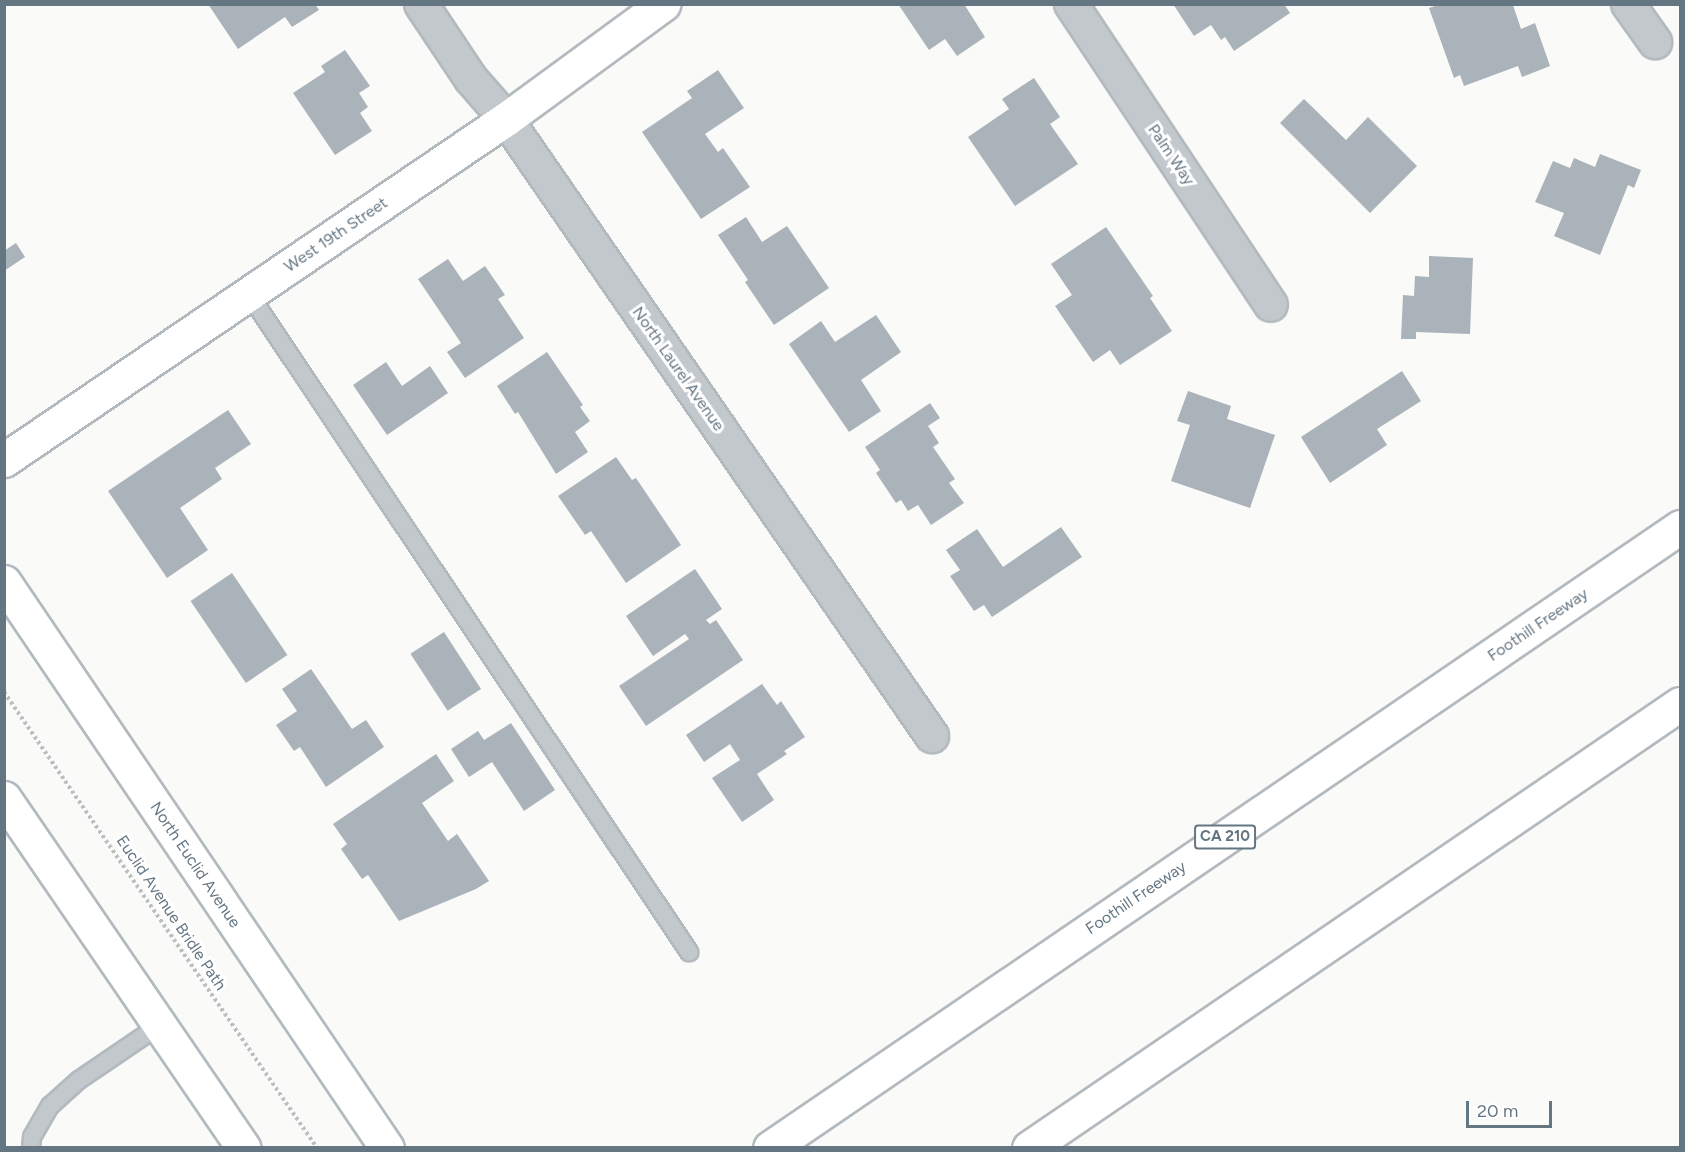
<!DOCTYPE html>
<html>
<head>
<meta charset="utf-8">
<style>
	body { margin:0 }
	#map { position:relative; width:1685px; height:1152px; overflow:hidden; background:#fafaf8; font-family:Figtree,sans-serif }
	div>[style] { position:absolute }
	.building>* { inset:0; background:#aab3b9; transform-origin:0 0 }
	.path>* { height:4px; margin-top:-2px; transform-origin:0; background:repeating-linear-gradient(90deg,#bbbfc2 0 3px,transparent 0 6px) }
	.roads { filter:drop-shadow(2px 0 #b3babf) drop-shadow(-2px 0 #b3babf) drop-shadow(0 2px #b3babf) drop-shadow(0 -2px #b3babf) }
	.service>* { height:16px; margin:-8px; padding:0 8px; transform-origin:8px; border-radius:8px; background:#c3c8cc }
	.minor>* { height:32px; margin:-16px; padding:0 16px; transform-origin:16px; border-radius:16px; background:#c3c8cc }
	.secondary>* { height:33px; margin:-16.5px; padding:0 16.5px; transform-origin:16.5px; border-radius:16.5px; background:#fff }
	.motorway>* { height:33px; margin:-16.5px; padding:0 16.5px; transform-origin:16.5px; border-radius:16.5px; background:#fff }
	span { translate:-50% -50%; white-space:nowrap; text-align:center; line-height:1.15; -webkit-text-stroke:6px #fff; paint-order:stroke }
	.shield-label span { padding:2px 4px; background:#fff; border:2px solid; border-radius:4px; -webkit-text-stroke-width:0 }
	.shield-label { font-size:15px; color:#657683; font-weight:700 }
	.street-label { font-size:16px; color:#657683 }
	.frame { position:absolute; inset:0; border:6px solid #657683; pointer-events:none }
	.scale { position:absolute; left:1466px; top:1101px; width:86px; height:27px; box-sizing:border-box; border:3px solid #657683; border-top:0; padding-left:8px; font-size:18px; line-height:21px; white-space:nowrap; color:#657683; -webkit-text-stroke:4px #fff; paint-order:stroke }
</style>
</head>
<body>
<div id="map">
	<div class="building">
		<div style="clip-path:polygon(208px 4px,315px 4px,319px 10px,292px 27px,285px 17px,238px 49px)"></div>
		<div style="clip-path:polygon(898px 4px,964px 4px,985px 37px,957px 56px,945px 39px,929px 50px)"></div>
		<div style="clip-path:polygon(1173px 4px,1284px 4px,1290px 13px,1234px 51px,1225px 37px,1221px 40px,1211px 25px,1194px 36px)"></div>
		<div style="clip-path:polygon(1438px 5px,1513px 5px,1521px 29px,1535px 23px,1550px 66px,1522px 77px,1518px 66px,1464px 86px,1460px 75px,1454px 78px,1429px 8px)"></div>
		<div style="clip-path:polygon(345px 50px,370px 86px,359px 93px,368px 107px,360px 113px,372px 131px,335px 155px,293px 93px,325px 72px,321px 66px)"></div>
		<div style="clip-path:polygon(718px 70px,744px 108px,705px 134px,718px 152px,723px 148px,750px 187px,701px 219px,642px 132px,692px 98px,687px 91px)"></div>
		<div style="clip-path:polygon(1034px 78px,1060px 117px,1050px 124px,1078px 164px,1015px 206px,968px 137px,1009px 109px,1002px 99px)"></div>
		<div style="clip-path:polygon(1304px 99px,1346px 140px,1368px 117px,1417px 166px,1370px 213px,1280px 123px)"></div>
		<div style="clip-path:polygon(1600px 154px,1641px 170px,1634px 188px,1628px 185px,1600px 255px,1554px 236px,1564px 213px,1535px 202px,1553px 161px,1570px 168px,1574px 158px,1595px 167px)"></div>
		<div style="clip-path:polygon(746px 217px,762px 242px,787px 226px,829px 288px,774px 325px,745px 282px,748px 280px,718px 235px)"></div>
		<div style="clip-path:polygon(1106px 227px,1153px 296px,1150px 298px,1172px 331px,1120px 365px,1110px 350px,1093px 362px,1055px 306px,1072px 295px,1051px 264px)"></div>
		<div style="clip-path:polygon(16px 243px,25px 257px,4px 271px,4px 251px)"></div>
		<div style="clip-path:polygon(1429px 256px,1473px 258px,1470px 334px,1416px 332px,1416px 339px,1401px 339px,1403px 295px,1414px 296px,1415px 276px,1429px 277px)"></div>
		<div style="clip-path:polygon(448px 259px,463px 281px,485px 266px,505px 295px,498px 299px,524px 338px,465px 378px,447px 352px,461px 343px,418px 279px)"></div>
		<div style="clip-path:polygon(876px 315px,901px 352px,861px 380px,881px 411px,849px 432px,789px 344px,821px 321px,835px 342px)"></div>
		<div style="clip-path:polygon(547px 352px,583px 405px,580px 407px,590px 421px,575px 432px,588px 452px,556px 474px,518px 412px,515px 414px,497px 386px)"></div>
		<div style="clip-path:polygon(386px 362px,402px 386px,430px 366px,448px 393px,387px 435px,353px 385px)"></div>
		<div style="clip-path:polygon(1402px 371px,1421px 401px,1377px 429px,1387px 445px,1330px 483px,1301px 437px)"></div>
		<div style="clip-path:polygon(1188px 391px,1231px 406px,1227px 419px,1275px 435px,1250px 508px,1171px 481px,1190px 425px,1177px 421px)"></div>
		<div style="clip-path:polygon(930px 403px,940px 418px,928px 426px,939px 443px,933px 447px,955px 479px,949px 483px,964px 503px,931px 525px,918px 505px,908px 511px,901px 500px,896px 503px,876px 473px,880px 470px,865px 447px)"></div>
		<div style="clip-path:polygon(228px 410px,251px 444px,215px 468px,222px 479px,180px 508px,208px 550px,167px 578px,108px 491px)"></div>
		<div style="clip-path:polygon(616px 457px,632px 480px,636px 478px,681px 545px,626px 583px,591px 531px,585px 535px,558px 496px)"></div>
		<div style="clip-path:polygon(1061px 527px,1082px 557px,992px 617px,984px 605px,974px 611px,950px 576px,960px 570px,946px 550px,977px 529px,1003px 567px)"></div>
		<div style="clip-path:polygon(695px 569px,722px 609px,706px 620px,710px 624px,716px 620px,743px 660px,646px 726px,619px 686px,689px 639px,685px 634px,653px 656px,626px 616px)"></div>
		<div style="left:232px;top:573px;width:99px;height:50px;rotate:56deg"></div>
		<div style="left:444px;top:632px;width:68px;height:40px;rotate:57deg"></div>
		<div style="clip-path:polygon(311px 669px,352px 729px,366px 720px,384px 747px,326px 787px,300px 747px,294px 751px,276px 725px,297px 711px,282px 689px)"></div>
		<div style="clip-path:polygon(762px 684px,777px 705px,781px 701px,805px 737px,784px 751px,787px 754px,757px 774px,774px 800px,742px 822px,712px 778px,740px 760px,730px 744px,704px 762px,686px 735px)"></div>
		<div style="clip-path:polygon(511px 723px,555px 790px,524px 811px,492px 762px,469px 777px,451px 749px,478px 731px,484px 740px)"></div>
		<div style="clip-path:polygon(436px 754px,454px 781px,422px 803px,448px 841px,457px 834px,489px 881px,476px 889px,399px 921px,368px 875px,362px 879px,341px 849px,347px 844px,333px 824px)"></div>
	</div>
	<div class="path">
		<div style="left:4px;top:692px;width:553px;rotate:55.53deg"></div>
	</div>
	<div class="roads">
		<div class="service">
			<div style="left:249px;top:294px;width:792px;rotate:56.23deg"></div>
			<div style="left:31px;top:1148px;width:11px;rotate:-85deg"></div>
			<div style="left:32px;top:1137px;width:36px;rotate:-60deg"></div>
			<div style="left:50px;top:1106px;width:39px;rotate:-42deg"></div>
			<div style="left:79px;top:1080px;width:98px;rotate:-34.2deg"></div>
		</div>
		<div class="minor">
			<div style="left:421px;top:4px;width:90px;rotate:56.3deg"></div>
			<div style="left:471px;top:79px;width:53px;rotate:48.8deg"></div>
			<div style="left:506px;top:119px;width:750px;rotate:55.38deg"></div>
			<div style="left:1071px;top:4px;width:361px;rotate:56.4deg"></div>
			<div style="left:1628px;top:4px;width:47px;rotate:54.6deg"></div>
		</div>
		<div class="secondary">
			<div style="left:4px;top:460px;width:607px;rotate:-34.19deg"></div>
			<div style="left:506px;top:119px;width:195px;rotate:-36.2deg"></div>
			<div style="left:4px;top:582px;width:683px;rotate:55.91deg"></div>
			<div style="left:4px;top:798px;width:424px;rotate:55.6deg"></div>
		</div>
		<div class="motorway">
			<div style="left:770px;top:1148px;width:1102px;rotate:-34.31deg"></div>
			<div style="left:1029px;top:1148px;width:788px;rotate:-34.3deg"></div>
		</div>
	</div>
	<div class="shield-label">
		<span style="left:1225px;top:837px">CA 210</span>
	</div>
	<div class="street-label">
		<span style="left:1171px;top:155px;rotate:56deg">Palm Way</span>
		<span style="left:336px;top:235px;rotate:-34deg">West 19th Street</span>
		<span style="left:678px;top:369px;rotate:55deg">North Laurel Avenue</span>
		<span style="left:1538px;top:625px;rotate:-34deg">Foothill Freeway</span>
		<span style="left:195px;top:865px;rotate:56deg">North Euclid Avenue</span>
		<span style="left:1136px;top:898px;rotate:-34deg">Foothill Freeway</span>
		<span style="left:171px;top:913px;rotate:56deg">Euclid Avenue Bridle Path</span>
	</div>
	<div class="frame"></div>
	<div class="scale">20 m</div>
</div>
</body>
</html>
